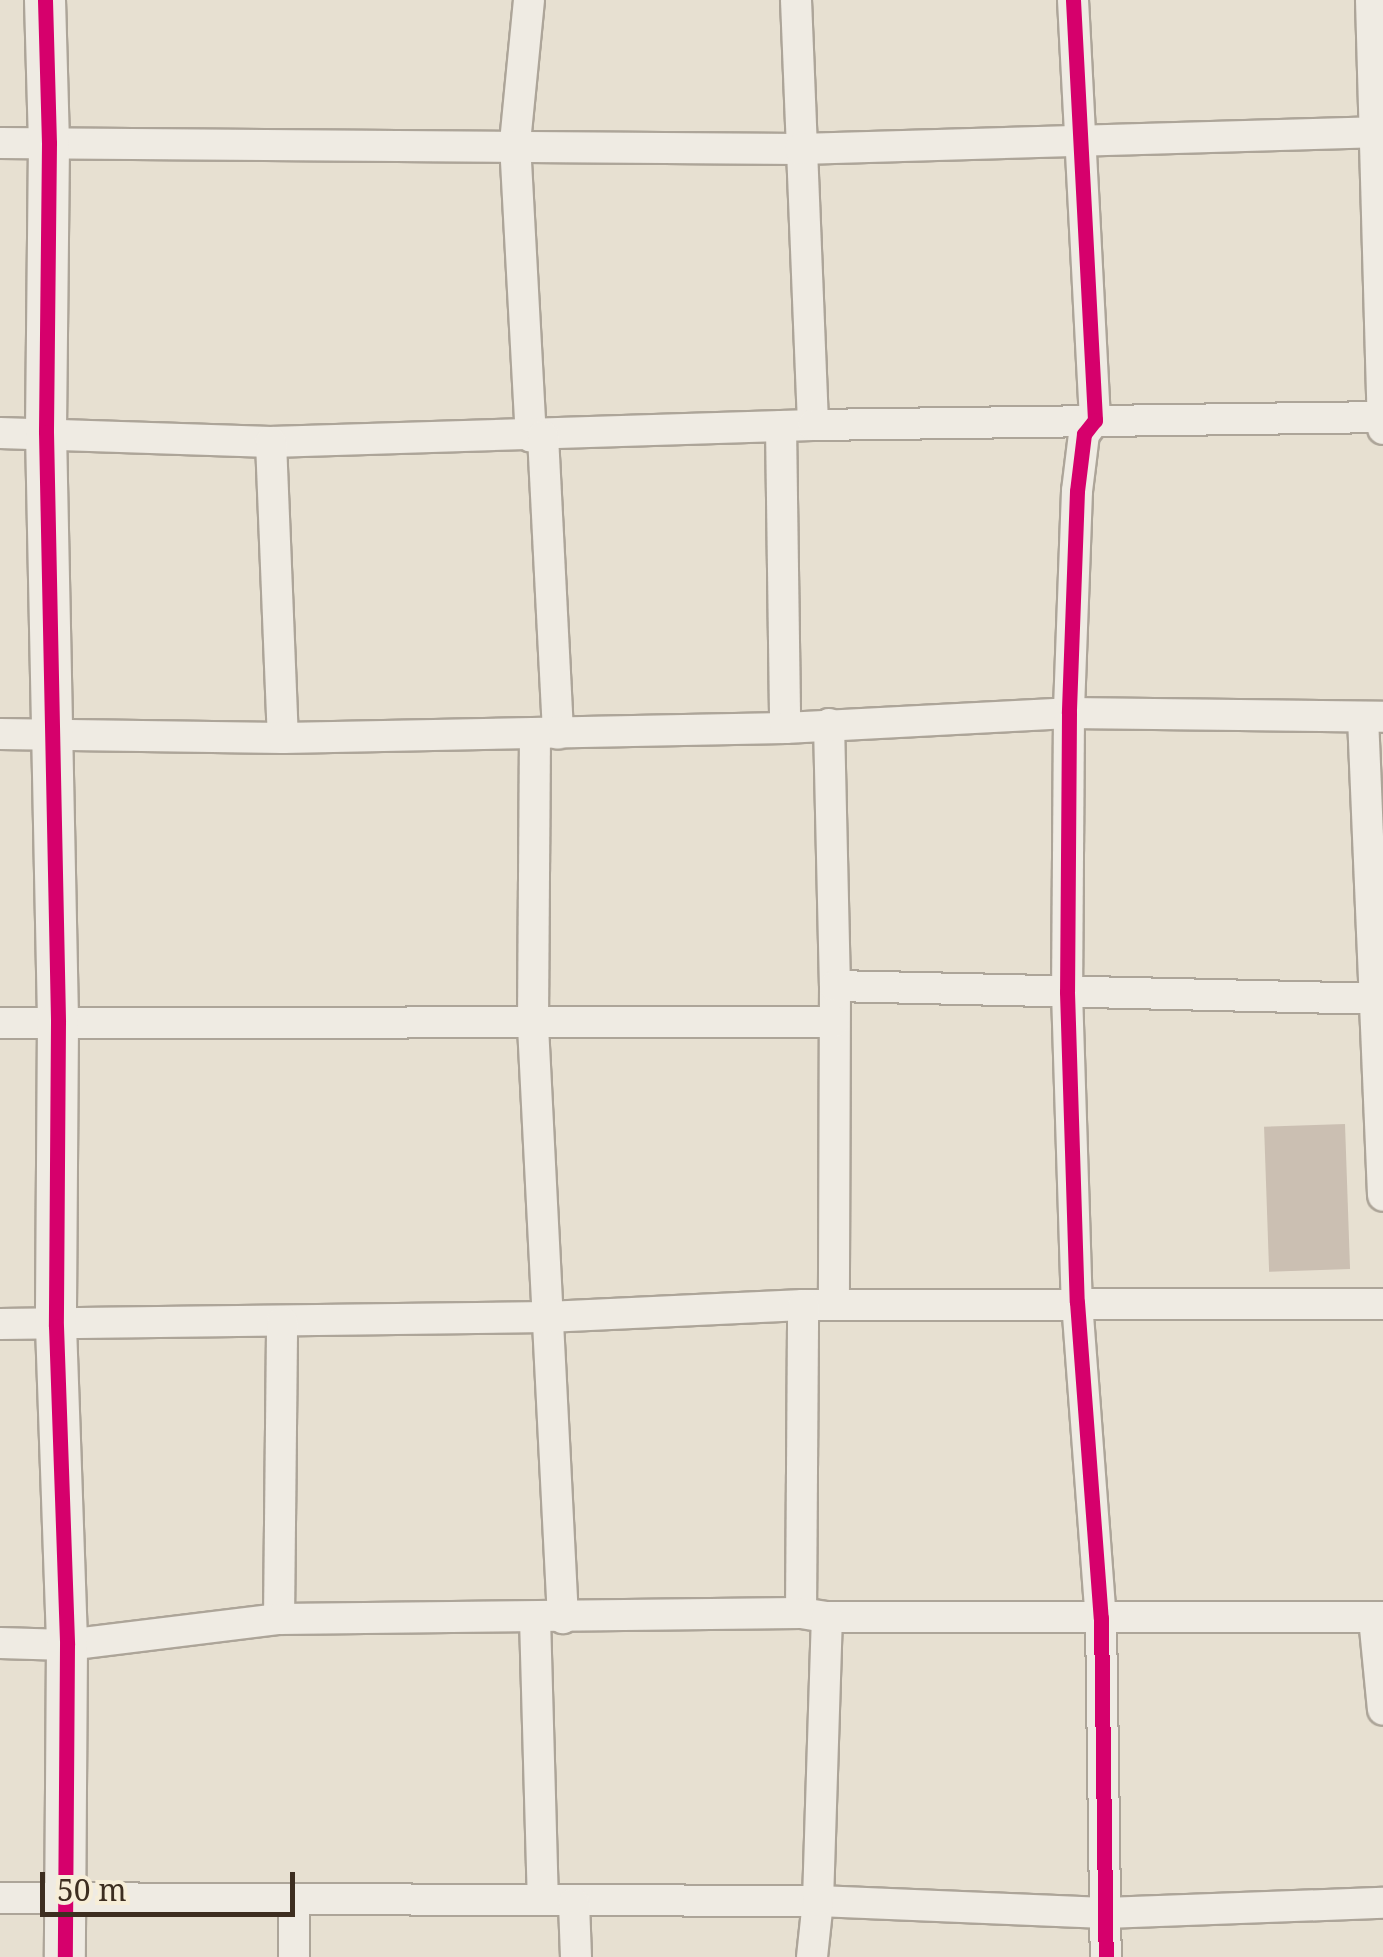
<!DOCTYPE html>
<html>
<head>
<meta charset="utf-8">
<style>
	body { margin:0 }
	#map { position:relative; width:1383px; height:1957px; overflow:hidden; background:#e7e0d1; font-family:"Noto Serif",serif }
	div>[style] { position:absolute }
	.building>* { inset:0; background:#cbbfb2; transform-origin:0 0 }
	.roads { filter:drop-shadow(2px 0 #ada599) drop-shadow(-2px 0 #ada599) drop-shadow(0 2px #ada599) drop-shadow(0 -2px #ada599) }
	.minor>* { height:30px; margin:-15px; padding:0 15px; transform-origin:15px; border-radius:15px; background:#efebe3 }
	.tertiary>* { height:40px; margin:-20px; padding:0 20px; transform-origin:20px; border-radius:20px; background:#efebe3 }
	.cycleway>* { height:15px; margin:-7.5px; padding:0 7.5px; transform-origin:7.5px; border-radius:7.5px; background:#d6006c }
	span { translate:-50% -50%; white-space:nowrap; text-align:center; line-height:1.15; -webkit-text-stroke:8px #f7eed8; paint-order:stroke }
	.scale { position:absolute; left:40px; top:1872px; width:255px; height:45px; box-sizing:border-box; border:5px solid #3d2e20; border-top:0; padding-left:12px; font-size:30px; line-height:35px; white-space:nowrap; color:#3d2e20; -webkit-text-stroke:8px #f7eed8; paint-order:stroke }
</style>
</head>
<body>
<div id="map">
	<div class="building">
		<div style="left:1345px;top:1124px;width:145px;height:81px;rotate:88deg"></div>
	</div>
	<div class="roads">
		<div class="minor">
			<div style="left:529px;top:0;width:144px;rotate:95.6deg"></div>
			<div style="left:515px;top:143px;width:294px;rotate:86.9deg"></div>
			<div style="left:796px;top:0;width:425px;rotate:87.7deg"></div>
			<div style="left:1073px;top:0;width:421px;rotate:87deg"></div>
			<div style="left:1095px;top:420px;width:18px;rotate:128deg"></div>
			<div style="left:1084px;top:434px;width:57px;rotate:97deg"></div>
			<div style="left:1077px;top:491px;width:222px;rotate:92.1deg"></div>
			<div style="left:1069px;top:713px;width:279px;rotate:90.4deg"></div>
			<div style="left:1067px;top:992px;width:310px;rotate:88.2deg"></div>
			<div style="left:1077px;top:1302px;width:317px;rotate:85.7deg"></div>
			<div style="left:1101px;top:1618px;width:339px;rotate:89.2deg"></div>
			<div style="left:1371px;top:0;width:429px;rotate:88.4deg"></div>
			<div style="left:0;top:143px;width:800px;rotate:0.43deg"></div>
			<div style="left:800px;top:149px;width:583px;rotate:-1.67deg"></div>
			<div style="left:781px;top:426px;width:302px;rotate:89.2deg"></div>
			<div style="left:0;top:433px;width:271px;rotate:1.9deg"></div>
			<div style="left:271px;top:442px;width:542px;rotate:-1.8deg"></div>
			<div style="left:813px;top:425px;width:570px;rotate:-0.8deg"></div>
			<div style="left:543px;top:436px;width:298px;rotate:87.1deg"></div>
			<div style="left:271px;top:442px;width:296px;rotate:87.7deg"></div>
			<div style="left:1363px;top:717px;width:479px;rotate:87.6deg"></div>
			<div style="left:829px;top:724px;width:262px;rotate:88.7deg"></div>
			<div style="left:835px;top:986px;width:319px;rotate:90.2deg"></div>
			<div style="left:0;top:734px;width:283px;rotate:0.8deg"></div>
			<div style="left:283px;top:738px;width:502px;rotate:-1.14deg"></div>
			<div style="left:785px;top:728px;width:284px;rotate:-3deg"></div>
			<div style="left:1069px;top:713px;width:314px;rotate:0.7deg"></div>
			<div style="left:535px;top:734px;width:292px;rotate:90.4deg"></div>
			<div style="left:533px;top:1026px;width:593px;rotate:87.1deg"></div>
			<div style="left:835px;top:986px;width:548px;rotate:1.36deg"></div>
			<div style="left:0;top:1023px;width:834px;rotate:-0.07deg"></div>
			<div style="left:0;top:1324px;width:547px;rotate:-0.73deg"></div>
			<div style="left:547px;top:1317px;width:256px;rotate:-2.7deg"></div>
			<div style="left:803px;top:1305px;width:580px;rotate:-0.1deg"></div>
			<div style="left:801px;top:1613px;width:308px;rotate:-89.6deg"></div>
			<div style="left:535px;top:1618px;width:281px;rotate:88.4deg"></div>
			<div style="left:1374px;top:1618px;width:92px;rotate:84.4deg"></div>
			<div style="left:279px;top:1619px;width:297px;rotate:-89.4deg"></div>
			<div style="left:0;top:1643px;width:67px;rotate:1.7deg"></div>
			<div style="left:67px;top:1645px;width:214px;rotate:-7deg"></div>
			<div style="left:279px;top:1619px;width:522px;rotate:-0.66deg"></div>
			<div style="left:801px;top:1613px;width:26px;rotate:9deg"></div>
			<div style="left:827px;top:1617px;width:556px"></div>
			<div style="left:0;top:1898px;width:818px;rotate:0.21deg"></div>
			<div style="left:818px;top:1901px;width:287px;rotate:2.4deg"></div>
			<div style="left:1105px;top:1913px;width:278px;rotate:-2.1deg"></div>
			<div style="left:574px;top:1903px;width:54px;rotate:87.9deg"></div>
			<div style="left:294px;top:1957px;width:54px;rotate:-90deg"></div>
			<div style="left:812px;top:1957px;width:56px;rotate:-83.9deg"></div>
			<div style="left:818px;top:1901px;width:284px;rotate:-88.2deg"></div>
		</div>
		<div class="tertiary">
			<div style="left:45px;top:0;width:143px;rotate:88.4deg"></div>
			<div style="left:49px;top:143px;width:289px;rotate:90.6deg"></div>
			<div style="left:46px;top:432px;width:590px;rotate:88.83deg"></div>
			<div style="left:58px;top:1022px;width:304px;rotate:90.4deg"></div>
			<div style="left:56px;top:1326px;width:319px;rotate:88deg"></div>
			<div style="left:67px;top:1645px;width:312px;rotate:90.4deg"></div>
		</div>
	</div>
	<div class="cycleway">
		<div style="left:45px;top:0;width:143px;rotate:88.4deg"></div>
		<div style="left:49px;top:143px;width:289px;rotate:90.6deg"></div>
		<div style="left:46px;top:432px;width:590px;rotate:88.83deg"></div>
		<div style="left:58px;top:1022px;width:304px;rotate:90.4deg"></div>
		<div style="left:56px;top:1326px;width:319px;rotate:88deg"></div>
		<div style="left:67px;top:1645px;width:312px;rotate:90.4deg"></div>
		<div style="left:1073px;top:0;width:421px;rotate:87deg"></div>
		<div style="left:1095px;top:420px;width:18px;rotate:128deg"></div>
		<div style="left:1084px;top:434px;width:57px;rotate:97deg"></div>
		<div style="left:1077px;top:491px;width:222px;rotate:92.1deg"></div>
		<div style="left:1069px;top:713px;width:279px;rotate:90.4deg"></div>
		<div style="left:1067px;top:992px;width:310px;rotate:88.2deg"></div>
		<div style="left:1077px;top:1302px;width:317px;rotate:85.7deg"></div>
		<div style="left:1101px;top:1618px;width:339px;rotate:89.2deg"></div>
	</div>
	<div class="scale">50 m</div>
</div>
</body>
</html>
